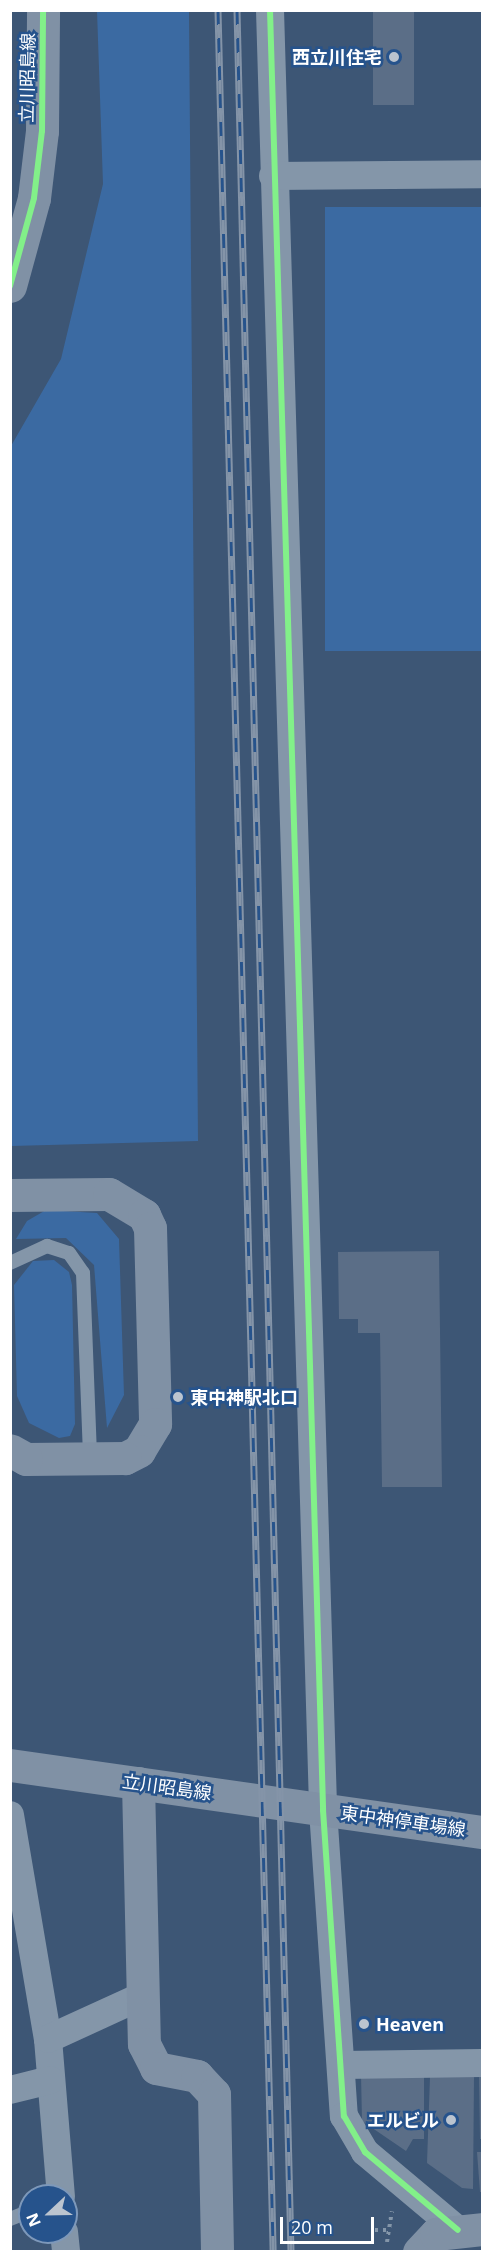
<!DOCTYPE html>
<html>
<head>
<meta charset="utf-8">
<style>
	body { margin:0 }
	#map { position:relative; width:493px; height:2262px; overflow:hidden; background:#3d5675; font-family:"Open Sans","Noto Sans JP",sans-serif }
	div>[style] { position:absolute }
	.green>* { inset:0; background:#3b6aa2; transform-origin:0 0 }
	.building>* { inset:0; background:#5b6e87; transform-origin:0 0 }
	.path>* { height:4px; margin-top:-2px; transform-origin:0; background:repeating-linear-gradient(90deg,#8496a9 0 3px,transparent 0 7.5px) }
	.lane>* { height:14px; margin:-7px; padding:0 7px; transform-origin:7px; border-radius:7px; background:#8496a9 }
	.street>* { height:28px; margin:-14px; padding:0 14px; transform-origin:14px; border-radius:14px; background:#8496a9 }
	.secondary>* { height:33px; margin:-16.5px; padding:0 16.5px; transform-origin:16.5px; border-radius:16.5px; background:#8091a5 }
	.rail>* { height:7px; margin-top:-3.5px; transform-origin:0; background:repeating-linear-gradient(90deg,#26538c 0 14px,#8494a8 0 28px); box-sizing:border-box; border-block:2px solid #8494a8 }
	.cycleway>* { height:6px; margin:-3px; padding:0 3px; transform-origin:3px; border-radius:3px; background:#82f089 }
	.dots>* { width:16px; height:16px; translate:-50% -50%; box-sizing:border-box; border:3px solid #26538c; border-radius:50% }
	span { translate:-50% -50%; white-space:nowrap; text-align:center; line-height:1.15; -webkit-text-stroke:5px #26538c; paint-order:stroke }
	.poi-label { font-size:18px; color:#fff; font-weight:700 }
	.right { translate:-100% -50%; text-align:right }
	.left { translate:0 -50%; text-align:left }
	.street-label { font-size:18px; color:#fff }
	.frame { position:absolute; inset:0; border:12px solid #fff; pointer-events:none }
	.north { position:absolute; left:18px; top:2184px; width:60px; height:60px; box-sizing:border-box; background:#26538c; border:2px solid #7d98ba; border-radius:50%; rotate:248deg; font-size:16px; font-weight:700; line-height:24px; text-align:center; color:#fff }
	.north::after { content:''; display:block; margin:auto; width:21px; height:27px; background:#bbc4cf; clip-path:polygon(50% 0,100% 100%,50% 72%,0 100%) }
	.scale { position:absolute; left:280px; top:2217px; width:94px; height:27px; box-sizing:border-box; border:3px solid #fff; border-top:0; padding-left:8px; font-size:18px; line-height:21px; white-space:nowrap; color:#fff; -webkit-text-stroke:4px #26538c; paint-order:stroke }
</style>
</head>
<body>
<div id="map">
	<div class="green">
		<div style="clip-path:polygon(97px 11px,189px 11px,198px 1141px,11px 1146px,11px 446px,61px 359px,103px 184px)"></div>
		<div style="left:325px;top:207px;width:157px;height:444px"></div>
		<div style="clip-path:polygon(46px 1210px,97px 1213px,119px 1239px,124px 1395px,107px 1428px,94px 1265px,66px 1238px,16px 1239px,27px 1221px)"></div>
		<div style="clip-path:polygon(54px 1260px,69px 1272px,72px 1285px,75px 1424px,70px 1436px,59px 1438px,29px 1423px,17px 1396px,14px 1285px,33px 1261px)"></div>
	</div>
	<div class="building">
		<div style="left:373px;top:10px;width:41px;height:95px"></div>
		<div style="clip-path:polygon(439px 1251px,442px 1487px,382px 1487px,380px 1333px,358px 1333px,358px 1319px,339px 1319px,338px 1252px)"></div>
		<div style="clip-path:polygon(479px 2073px,482px 2073px,482px 2139px,480px 2139px)"></div>
		<div style="clip-path:polygon(361px 2075px,424px 2077px,424px 2139px,413px 2139px,406px 2151px,362px 2121px)"></div>
		<div style="clip-path:polygon(430px 2077px,474px 2077px,473px 2189px,462px 2188px,427px 2163px)"></div>
		<div style="clip-path:polygon(477px 2152px,482px 2152px,482px 2192px,480px 2192px)"></div>
	</div>
	<div class="path">
		<div style="left:375px;top:2230px;width:12px"></div>
		<div style="left:387px;top:2242px;width:31px;rotate:-81deg"></div>
	</div>
	<div class="lane">
		<div style="left:10px;top:1263px;width:41px;rotate:-24.7deg"></div>
		<div style="left:47px;top:1246px;width:23px;rotate:18deg"></div>
		<div style="left:69px;top:1253px;width:24px;rotate:55deg"></div>
		<div style="left:83px;top:1273px;width:185px;rotate:87.8deg"></div>
		<div style="left:10px;top:2219px;width:22px;rotate:-22deg"></div>
	</div>
	<div class="street">
		<div style="left:270px;top:10px;width:1801px;rotate:88.31deg"></div>
		<div style="left:323px;top:1810px;width:307px;rotate:86.1deg"></div>
		<div style="left:344px;top:2116px;width:42px;rotate:59.7deg"></div>
		<div style="left:365px;top:2152px;width:121px;rotate:40deg"></div>
		<div style="left:273px;top:176px;width:209px;rotate:-0.5deg"></div>
		<div style="left:10px;top:1815px;width:227px;rotate:80.4deg"></div>
		<div style="left:48px;top:2039px;width:158px;rotate:85.3deg"></div>
		<div style="left:48px;top:2039px;width:106px;rotate:-24.6deg"></div>
		<div style="left:343px;top:2065px;width:139px;rotate:-0.8deg"></div>
		<div style="left:10px;top:2090px;width:41px;rotate:-14deg"></div>
		<div style="left:64px;top:2232px;width:20px;rotate:84deg"></div>
	</div>
	<div class="secondary">
		<div style="left:10px;top:286px;width:91px;rotate:-74.7deg"></div>
		<div style="left:34px;top:198px;width:67px;rotate:-83.2deg"></div>
		<div style="left:42px;top:131px;width:121px;rotate:-89.5deg"></div>
		<div style="left:10px;top:1195px;width:99px;rotate:-0.6deg"></div>
		<div style="left:109px;top:1194px;width:41px;rotate:31deg"></div>
		<div style="left:144px;top:1215px;width:14px;rotate:65deg"></div>
		<div style="left:150px;top:1228px;width:196px;rotate:88.5deg"></div>
		<div style="left:155px;top:1424px;width:31px;rotate:121deg"></div>
		<div style="left:139px;top:1451px;width:16px;rotate:153deg"></div>
		<div style="left:125px;top:1458px;width:99px;rotate:179.4deg"></div>
		<div style="left:26px;top:1459px;width:18px;rotate:-151deg"></div>
		<div style="left:10px;top:1765px;width:477px;rotate:8.1deg"></div>
		<div style="left:138px;top:1783px;width:261px;rotate:88.7deg"></div>
		<div style="left:144px;top:2044px;width:27px;rotate:63deg"></div>
		<div style="left:156px;top:2068px;width:42px;rotate:11deg"></div>
		<div style="left:197px;top:2076px;width:25px;rotate:47deg"></div>
		<div style="left:214px;top:2094px;width:158px;rotate:88.9deg"></div>
		<div style="left:419px;top:2252px;width:25px;rotate:-47deg"></div>
		<div style="left:436px;top:2234px;width:46px;rotate:-6.2deg"></div>
	</div>
	<div class="rail">
		<div style="left:218px;top:10px;width:2243px;rotate:88.59deg"></div>
		<div style="left:237px;top:10px;width:2243px;rotate:88.62deg"></div>
	</div>
	<div class="cycleway">
		<div style="left:270px;top:10px;width:1801px;rotate:88.31deg"></div>
		<div style="left:323px;top:1810px;width:307px;rotate:86.1deg"></div>
		<div style="left:344px;top:2116px;width:42px;rotate:59.7deg"></div>
		<div style="left:365px;top:2152px;width:121px;rotate:40deg"></div>
		<div style="left:10px;top:286px;width:91px;rotate:-74.7deg"></div>
		<div style="left:34px;top:198px;width:67px;rotate:-83.2deg"></div>
		<div style="left:42px;top:131px;width:121px;rotate:-89.5deg"></div>
	</div>
	<div class="dots">
		<div style="left:394px;top:57px;background:#bbc4cf"></div>
		<div style="left:178px;top:1397px;background:#bbc4cf"></div>
		<div style="left:364px;top:2024px;background:#bbc4cf"></div>
		<div style="left:451px;top:2120px;background:#bbc4cf"></div>
	</div>
	<div class="poi-label">
		<span class="right" style="left:382px;top:57px">西立川住宅</span>
		<span class="left" style="left:190px;top:1397px">東中神駅北口</span>
		<span class="left" style="left:376px;top:2024px">Heaven</span>
		<span class="right" style="left:439px;top:2120px">エルビル</span>
	</div>
	<div class="street-label">
		<span style="left:27px;top:78px;rotate:-89deg">立川昭島線</span>
		<span style="left:167px;top:1787px;rotate:8deg">立川昭島線</span>
		<span style="left:403px;top:1821px;rotate:8deg">東中神停車場線</span>
	</div>
	<div class="frame"></div>
	<div class="north">N</div>
	<div class="scale">20 m</div>
</div>
</body>
</html>
